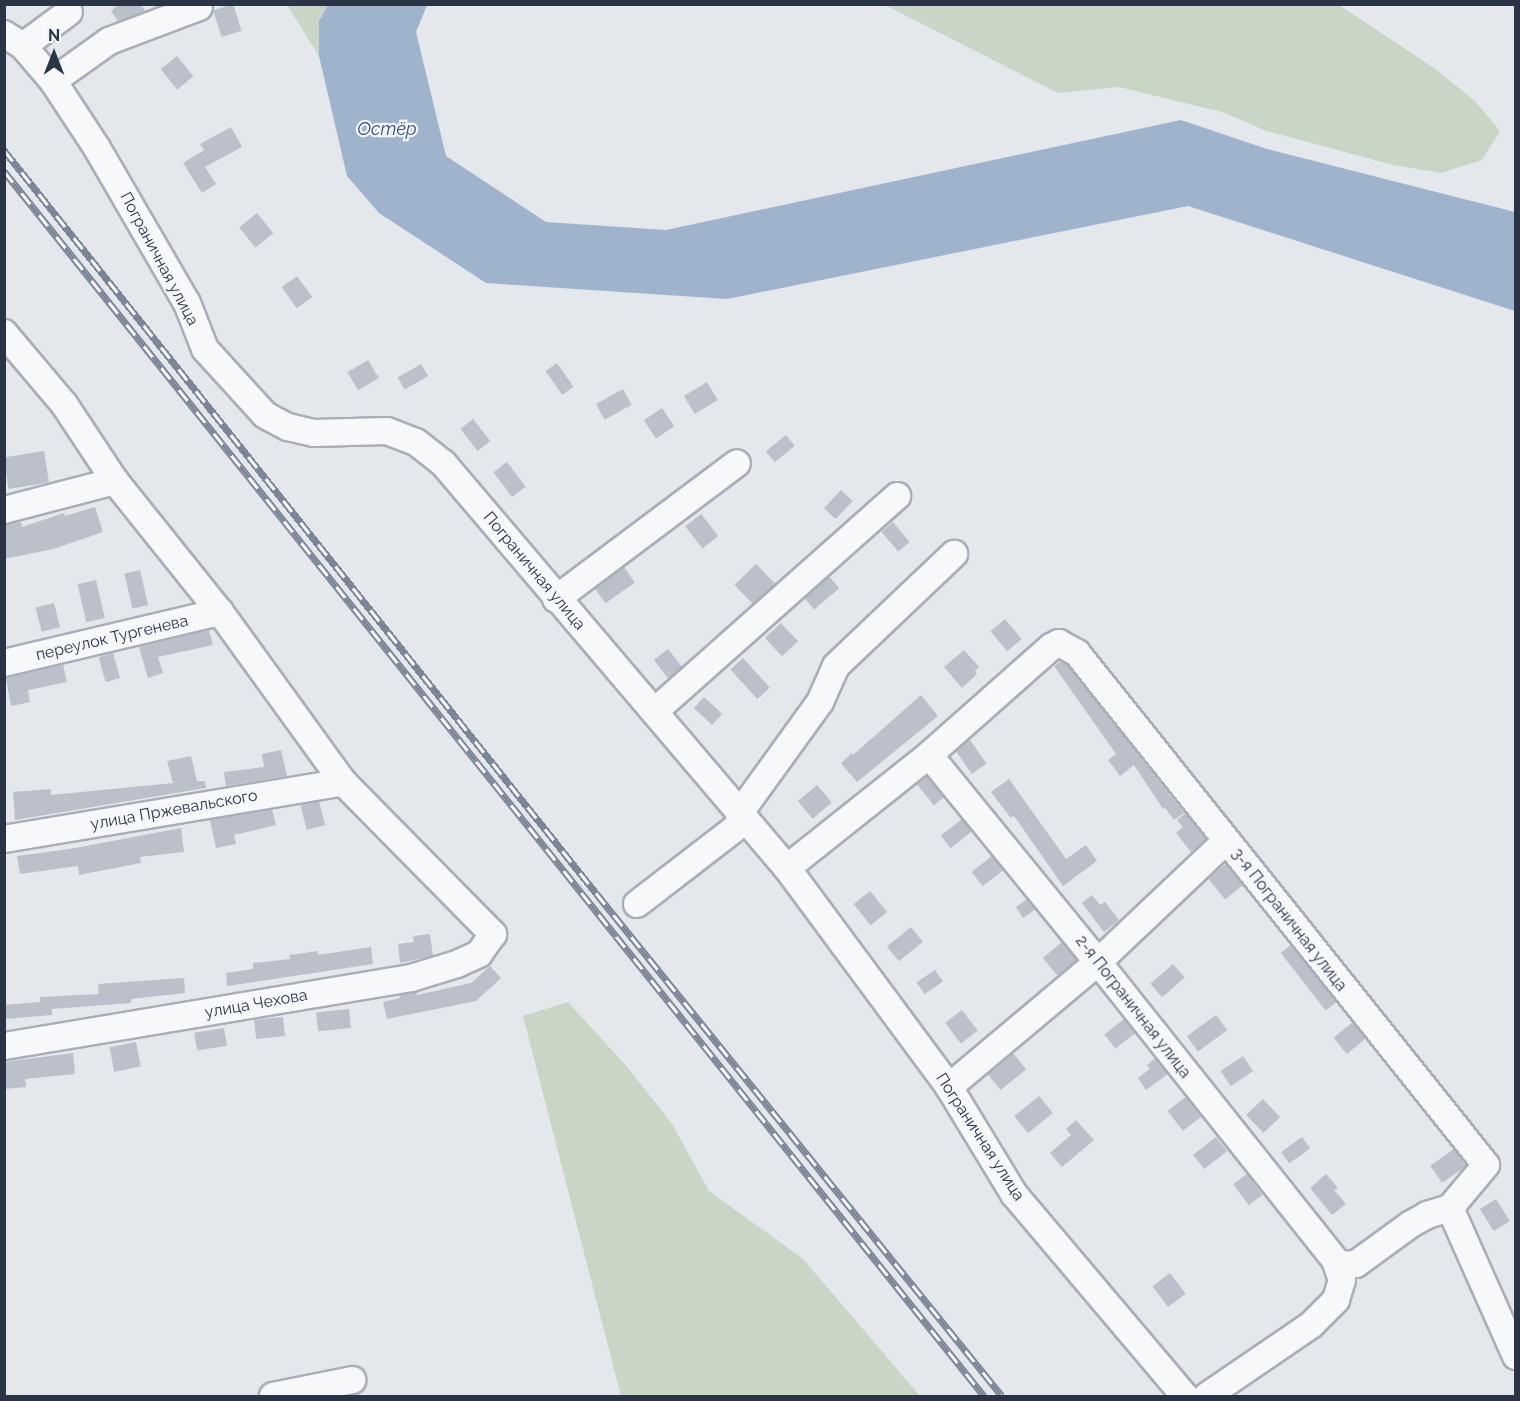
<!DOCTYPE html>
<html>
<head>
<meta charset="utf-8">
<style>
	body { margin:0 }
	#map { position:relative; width:1520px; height:1401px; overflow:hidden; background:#e4e7ec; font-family:Raleway,sans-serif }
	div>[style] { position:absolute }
	.green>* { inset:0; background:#c9d6c5 }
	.water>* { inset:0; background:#9fb4cc }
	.building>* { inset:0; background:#bbc0ca; transform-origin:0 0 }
	.roads { filter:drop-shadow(2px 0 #a9aeb7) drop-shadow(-2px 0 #a9aeb7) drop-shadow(0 2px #a9aeb7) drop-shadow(0 -2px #a9aeb7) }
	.minor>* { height:26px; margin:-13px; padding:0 13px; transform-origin:13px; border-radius:13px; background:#f7f8fa }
	.rail>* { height:7px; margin-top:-3.5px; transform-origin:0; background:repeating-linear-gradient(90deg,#f4f6f9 0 14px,#7d8696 0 28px); box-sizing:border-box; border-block:2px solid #7d8696 }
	span { translate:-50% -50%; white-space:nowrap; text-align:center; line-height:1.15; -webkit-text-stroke:4.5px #f4f6f9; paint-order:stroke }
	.street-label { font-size:16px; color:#2b3445 }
	.water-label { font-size:18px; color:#34527a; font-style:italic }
	.frame { position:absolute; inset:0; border:6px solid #2b3445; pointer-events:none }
	.north { position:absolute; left:24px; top:24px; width:60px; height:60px; -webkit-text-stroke:4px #f4f6f9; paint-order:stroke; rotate:0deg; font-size:16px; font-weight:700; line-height:24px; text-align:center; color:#2b3445 }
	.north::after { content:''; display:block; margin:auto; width:21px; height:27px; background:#2b3445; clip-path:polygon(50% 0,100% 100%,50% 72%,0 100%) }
</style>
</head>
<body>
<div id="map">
	<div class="green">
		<div style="clip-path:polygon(287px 5px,328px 5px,319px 21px,319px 56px)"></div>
		<div style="clip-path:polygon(885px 5px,1339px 5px,1434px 68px,1475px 101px,1500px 131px,1482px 160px,1441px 173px,1393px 165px,1264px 130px,1222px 112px,1119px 87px,1058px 93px)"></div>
		<div style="clip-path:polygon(568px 1002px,628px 1068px,672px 1124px,709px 1191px,803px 1259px,920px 1396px,621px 1396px,523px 1016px)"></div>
	</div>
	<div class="water">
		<div style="clip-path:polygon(328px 5px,427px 5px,416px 32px,446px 156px,546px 222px,666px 230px,1181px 120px,1267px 149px,1515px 212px,1515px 311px,1188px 206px,727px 299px,486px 283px,379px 213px,347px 176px,319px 56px,319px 21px)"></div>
	</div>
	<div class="building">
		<div style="clip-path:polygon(119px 4px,141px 4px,145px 11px,118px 21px,111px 11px)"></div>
		<div style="left:233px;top:4px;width:28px;height:21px;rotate:72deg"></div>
		<div style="left:177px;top:56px;width:26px;height:21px;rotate:51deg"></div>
		<div style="clip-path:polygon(231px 127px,242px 147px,205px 167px,216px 184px,202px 193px,183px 163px,204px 150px,200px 144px)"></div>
		<div style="left:257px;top:213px;width:26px;height:23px;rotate:51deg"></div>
		<div style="left:297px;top:276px;width:26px;height:19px;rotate:54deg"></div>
		<div style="left:368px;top:360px;width:21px;height:24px;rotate:59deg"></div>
		<div style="left:557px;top:363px;width:29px;height:14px;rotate:55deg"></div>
		<div style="left:421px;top:364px;width:14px;height:27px;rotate:60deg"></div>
		<div style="left:707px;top:382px;width:21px;height:27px;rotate:59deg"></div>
		<div style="left:623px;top:389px;width:18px;height:31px;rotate:61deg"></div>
		<div style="left:662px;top:408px;width:22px;height:22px;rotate:56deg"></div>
		<div style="left:473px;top:419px;width:28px;height:16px;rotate:52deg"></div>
		<div style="left:786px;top:435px;width:14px;height:26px;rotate:51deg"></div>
		<div style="left:44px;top:451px;width:32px;height:41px;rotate:81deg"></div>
		<div style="left:507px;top:462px;width:31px;height:17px;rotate:53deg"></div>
		<div style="left:841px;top:490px;width:16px;height:25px;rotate:43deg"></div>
		<div style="clip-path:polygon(95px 507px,103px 532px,53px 549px,4px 559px,4px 525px,21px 522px,22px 527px,64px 513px,65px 516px)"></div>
		<div style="left:701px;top:514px;width:28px;height:20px;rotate:52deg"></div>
		<div style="left:893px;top:522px;width:26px;height:15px;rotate:50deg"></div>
		<div style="left:756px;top:564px;width:28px;height:30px;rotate:46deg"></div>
		<div style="left:624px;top:567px;width:19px;height:36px;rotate:55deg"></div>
		<div style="left:140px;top:570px;width:36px;height:16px;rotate:77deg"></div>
		<div style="left:829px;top:576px;width:16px;height:33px;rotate:50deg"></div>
		<div style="left:96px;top:580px;width:39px;height:19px;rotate:77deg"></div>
		<div style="left:54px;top:603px;width:25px;height:19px;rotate:76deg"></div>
		<div style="left:1005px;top:619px;width:26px;height:19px;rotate:50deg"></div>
		<div style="left:781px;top:623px;width:25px;height:22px;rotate:47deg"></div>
		<div style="clip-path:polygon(209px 630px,213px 645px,158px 657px,163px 673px,148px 678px,139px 647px)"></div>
		<div style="left:668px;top:649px;width:23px;height:18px;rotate:52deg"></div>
		<div style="clip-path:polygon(964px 650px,979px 667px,975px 671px,977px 674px,962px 688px,944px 667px)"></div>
		<div style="left:113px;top:653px;width:26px;height:15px;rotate:74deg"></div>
		<div style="left:743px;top:658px;width:40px;height:17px;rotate:48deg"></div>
		<div style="clip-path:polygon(1061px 661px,1067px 665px,1184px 813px,1174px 820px,1165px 808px,1163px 809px,1134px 765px,1120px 776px,1108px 760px,1116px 754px,1054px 666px)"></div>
		<div style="clip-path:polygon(63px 665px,67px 682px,28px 690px,30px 702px,11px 706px,6px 678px)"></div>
		<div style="clip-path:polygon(921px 695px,938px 716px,857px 782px,841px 763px,852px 753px,853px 755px)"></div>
		<div style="left:704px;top:697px;width:25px;height:15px;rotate:43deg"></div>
		<div style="left:970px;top:740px;width:29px;height:18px;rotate:55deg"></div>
		<div style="clip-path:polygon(281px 750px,287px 776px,226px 786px,224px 772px,264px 767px,262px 754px)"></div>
		<div style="clip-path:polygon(191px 756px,197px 781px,205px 781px,206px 788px,15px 820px,13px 792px,51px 789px,51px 795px,173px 783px,167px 761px)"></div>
		<div style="left:927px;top:776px;width:27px;height:13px;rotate:51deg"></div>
		<div style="clip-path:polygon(1009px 779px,1066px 859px,1086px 845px,1097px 861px,1063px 886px,1014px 816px,1011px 818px,991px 792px)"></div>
		<div style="left:817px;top:785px;width:23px;height:25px;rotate:50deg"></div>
		<div style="left:319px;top:801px;width:25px;height:19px;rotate:76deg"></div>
		<div style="clip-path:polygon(272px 809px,276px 825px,234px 835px,236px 844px,216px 848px,210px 820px)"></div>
		<div style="clip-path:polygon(1186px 813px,1206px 839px,1191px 852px,1176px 833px,1183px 827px,1177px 820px)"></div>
		<div style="left:962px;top:819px;width:16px;height:27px;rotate:52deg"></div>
		<div style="clip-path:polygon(181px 828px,184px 852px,140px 857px,141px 863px,79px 875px,78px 866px,20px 874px,17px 856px,70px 849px)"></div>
		<div style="left:992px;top:856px;width:18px;height:26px;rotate:52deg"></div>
		<div style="left:1226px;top:864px;width:27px;height:23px;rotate:51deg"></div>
		<div style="left:870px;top:891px;width:27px;height:21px;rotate:51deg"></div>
		<div style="clip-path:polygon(1092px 895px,1100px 905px,1105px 902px,1119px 920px,1104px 932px,1082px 903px)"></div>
		<div style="clip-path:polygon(1027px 899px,1036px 909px,1023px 918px,1016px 907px)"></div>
		<div style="left:911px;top:927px;width:19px;height:31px;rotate:51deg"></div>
		<div style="clip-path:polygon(430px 934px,433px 956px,400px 963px,398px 944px,414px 942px,413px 936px)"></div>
		<div style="left:1062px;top:942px;width:23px;height:25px;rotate:50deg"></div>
		<div style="left:1291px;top:945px;width:73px;height:13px;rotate:52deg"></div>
		<div style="clip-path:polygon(371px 947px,373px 964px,227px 986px,226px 973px,253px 969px,253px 963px,290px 959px,289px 955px,318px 951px,318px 955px)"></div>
		<div style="left:1173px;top:964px;width:18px;height:30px;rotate:49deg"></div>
		<div style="clip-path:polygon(490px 966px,501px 978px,476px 1001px,387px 1019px,383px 1002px,400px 998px,399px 995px,416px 992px,417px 995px,471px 983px)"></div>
		<div style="left:935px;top:970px;width:14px;height:22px;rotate:56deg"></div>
		<div style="clip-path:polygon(184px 978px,185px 993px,131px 999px,131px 1003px,52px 1009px,52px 1015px,4px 1019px,4px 1005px,40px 1002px,40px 997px,99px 994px,98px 984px)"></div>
		<div style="left:349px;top:1009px;width:19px;height:33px;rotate:84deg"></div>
		<div style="left:962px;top:1010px;width:26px;height:21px;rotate:53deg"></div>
		<div style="left:1216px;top:1015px;width:19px;height:36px;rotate:54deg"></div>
		<div style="left:283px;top:1017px;width:19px;height:29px;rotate:84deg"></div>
		<div style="left:1124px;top:1019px;width:18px;height:25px;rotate:52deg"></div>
		<div style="left:1353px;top:1022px;width:21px;height:25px;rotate:51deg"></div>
		<div style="left:224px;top:1028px;width:18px;height:30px;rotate:81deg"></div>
		<div style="left:136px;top:1042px;width:25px;height:27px;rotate:79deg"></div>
		<div style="clip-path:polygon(73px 1053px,75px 1074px,25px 1079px,26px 1087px,4px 1089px,4px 1062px)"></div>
		<div style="left:1013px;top:1053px;width:21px;height:33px;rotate:51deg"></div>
		<div style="left:1243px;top:1056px;width:18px;height:27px;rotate:56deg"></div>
		<div style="clip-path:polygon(1155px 1058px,1168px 1074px,1146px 1090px,1138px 1078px,1150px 1069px,1147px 1065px)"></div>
		<div style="left:1039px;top:1096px;width:22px;height:32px;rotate:51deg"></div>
		<div style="left:1186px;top:1097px;width:25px;height:23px;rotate:53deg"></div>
		<div style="left:1263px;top:1099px;width:25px;height:23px;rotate:47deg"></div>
		<div style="clip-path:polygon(1076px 1120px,1094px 1140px,1062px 1167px,1050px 1153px,1071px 1135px,1066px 1129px)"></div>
		<div style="left:1216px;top:1137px;width:18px;height:29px;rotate:52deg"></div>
		<div style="left:1302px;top:1137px;width:14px;height:26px;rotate:54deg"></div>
		<div style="left:1454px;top:1149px;width:21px;height:29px;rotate:55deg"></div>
		<div style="left:1247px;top:1174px;width:26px;height:17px;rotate:54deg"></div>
		<div style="clip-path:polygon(1326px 1174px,1338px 1188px,1334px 1190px,1346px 1204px,1332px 1215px,1310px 1188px)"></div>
		<div style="left:1496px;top:1199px;width:26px;height:19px;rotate:58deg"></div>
		<div style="left:1170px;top:1273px;width:26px;height:22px;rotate:53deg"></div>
	</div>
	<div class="roads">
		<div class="minor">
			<div style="left:4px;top:34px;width:22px;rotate:32deg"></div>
			<div style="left:23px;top:46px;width:46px;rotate:49.4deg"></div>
			<div style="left:53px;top:81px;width:80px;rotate:56.7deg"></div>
			<div style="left:97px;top:148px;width:179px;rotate:59.9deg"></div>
			<div style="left:187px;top:303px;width:49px;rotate:68.6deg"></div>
			<div style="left:205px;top:349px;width:89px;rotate:47.7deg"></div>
			<div style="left:265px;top:415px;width:26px;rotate:28deg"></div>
			<div style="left:288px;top:427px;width:27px;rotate:13deg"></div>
			<div style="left:314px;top:433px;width:73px;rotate:-1.6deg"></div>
			<div style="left:387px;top:431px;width:31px;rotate:21deg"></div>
			<div style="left:416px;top:442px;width:34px;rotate:38deg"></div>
			<div style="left:443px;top:463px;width:531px;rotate:49.66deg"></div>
			<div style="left:787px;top:868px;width:272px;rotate:53.5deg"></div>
			<div style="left:949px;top:1087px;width:125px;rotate:58.7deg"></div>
			<div style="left:1014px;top:1194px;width:265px;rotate:49.8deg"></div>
			<div style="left:23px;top:46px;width:57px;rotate:-36.5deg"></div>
			<div style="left:53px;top:81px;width:69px;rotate:-35.5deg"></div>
			<div style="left:109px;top:41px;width:96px;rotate:-20.7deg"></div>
			<div style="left:4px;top:333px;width:93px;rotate:49.8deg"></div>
			<div style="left:64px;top:404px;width:92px;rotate:56.5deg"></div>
			<div style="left:115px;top:481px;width:168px;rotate:51.3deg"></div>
			<div style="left:220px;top:612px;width:210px;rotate:54.1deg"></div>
			<div style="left:343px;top:782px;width:214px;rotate:45.4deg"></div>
			<div style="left:493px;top:934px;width:24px;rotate:125deg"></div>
			<div style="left:479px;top:954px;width:24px;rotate:156deg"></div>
			<div style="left:457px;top:964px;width:48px;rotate:163.1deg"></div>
			<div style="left:411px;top:978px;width:413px;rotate:170.5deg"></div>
			<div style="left:4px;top:510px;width:115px;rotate:-14.6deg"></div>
			<div style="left:556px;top:599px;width:226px;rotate:-36.9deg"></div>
			<div style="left:4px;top:663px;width:222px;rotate:-13.3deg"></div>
			<div style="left:655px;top:711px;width:324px;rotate:-41.6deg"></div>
			<div style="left:929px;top:755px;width:267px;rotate:50.8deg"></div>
			<div style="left:1098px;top:962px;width:381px;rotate:51.5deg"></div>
			<div style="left:1335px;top:1260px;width:21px;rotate:71deg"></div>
			<div style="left:1342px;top:1280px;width:21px;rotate:107deg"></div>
			<div style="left:1336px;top:1300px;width:35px;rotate:135deg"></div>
			<div style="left:1311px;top:1325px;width:126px;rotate:145.7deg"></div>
			<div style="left:4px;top:839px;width:344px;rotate:-9.5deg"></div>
			<div style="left:787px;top:868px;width:181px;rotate:-38.5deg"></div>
			<div style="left:929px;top:755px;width:163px;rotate:-41.5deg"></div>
			<div style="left:1051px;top:647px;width:9px;rotate:-27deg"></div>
			<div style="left:1059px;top:643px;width:21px;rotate:29deg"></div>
			<div style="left:1077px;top:653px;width:655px;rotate:51.38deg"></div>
			<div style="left:1486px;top:1165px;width:56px;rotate:129.9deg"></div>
			<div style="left:637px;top:904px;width:131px;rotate:-37.6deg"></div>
			<div style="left:741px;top:824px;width:10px;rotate:-101deg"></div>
			<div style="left:739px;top:814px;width:138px;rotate:-54.1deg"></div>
			<div style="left:820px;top:702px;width:39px;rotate:-66deg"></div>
			<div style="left:836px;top:666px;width:163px;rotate:-43.5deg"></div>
			<div style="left:949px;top:1087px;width:194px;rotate:-40deg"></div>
			<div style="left:1098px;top:962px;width:176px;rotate:-43.4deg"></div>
			<div style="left:1450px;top:1208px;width:162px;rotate:66deg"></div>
			<div style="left:1335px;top:1260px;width:7px;rotate:45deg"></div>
			<div style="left:1340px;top:1265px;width:16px;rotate:-4deg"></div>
			<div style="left:1356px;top:1264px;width:68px;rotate:-36deg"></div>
			<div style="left:1411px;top:1224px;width:18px;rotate:-29deg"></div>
			<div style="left:1427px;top:1215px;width:24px;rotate:-17deg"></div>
			<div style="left:273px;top:1396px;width:81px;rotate:-11.4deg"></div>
		</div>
	</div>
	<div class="rail">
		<div style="left:4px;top:150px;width:950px;rotate:51.45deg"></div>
		<div style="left:596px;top:893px;width:646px;rotate:51.09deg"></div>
		<div style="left:4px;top:171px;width:1569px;rotate:51.34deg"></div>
	</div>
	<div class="street-label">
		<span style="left:159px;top:259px;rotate:62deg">Пограничная улица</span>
		<span style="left:534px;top:571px;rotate:50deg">Пограничная улица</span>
		<span style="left:112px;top:638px;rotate:-13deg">переулок Тургенева</span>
		<span style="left:174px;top:810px;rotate:-10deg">улица Пржевальского</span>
		<span style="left:1289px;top:920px;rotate:52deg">3-я Пограничная улица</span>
		<span style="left:256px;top:1004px;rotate:-10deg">улица Чехова</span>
		<span style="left:1133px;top:1007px;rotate:52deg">2-я Пограничная улица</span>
		<span style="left:980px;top:1137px;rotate:57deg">Пограничная улица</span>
	</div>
	<div class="water-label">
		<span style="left:387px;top:129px">Остёр</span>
	</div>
	<div class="frame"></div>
	<div class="north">N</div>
</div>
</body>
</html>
